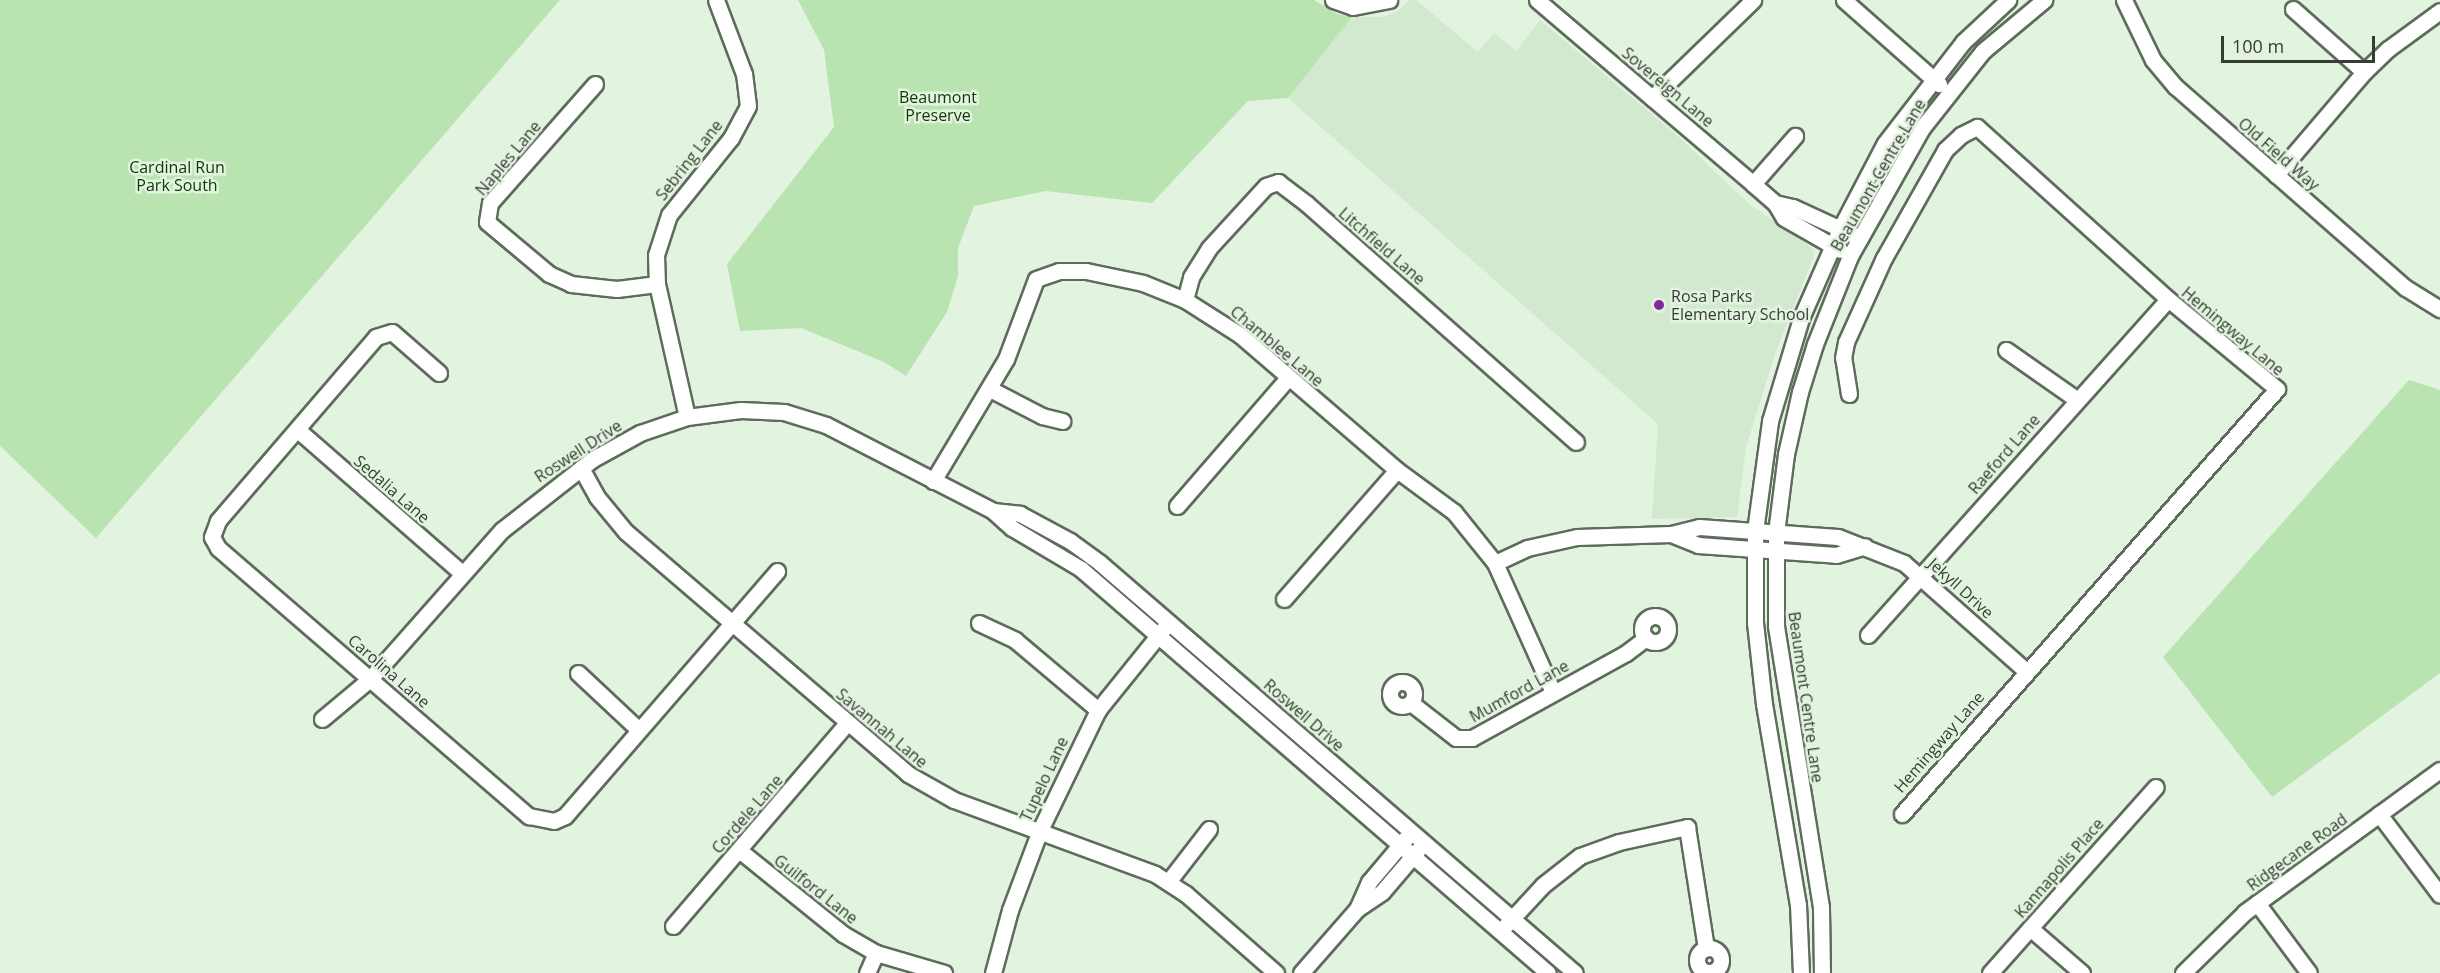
<!DOCTYPE html>
<html>
<head>
<meta charset="utf-8">
<style>
	body { margin:0 }
	#map { position:relative; width:2440px; height:973px; overflow:hidden; background:#e2f3df; font-family:"Open Sans",sans-serif }
	div>[style] { position:absolute }
	.built>* { inset:0; background:#d3e9cf }
	.green>* { inset:0; background:#bae3b2 }
	.roads { filter:drop-shadow(2px 0 #5d6c5b) drop-shadow(-2px 0 #5d6c5b) drop-shadow(0 2px #5d6c5b) drop-shadow(0 -2px #5d6c5b) }
	.minor>* { height:15px; margin:-7.5px; padding:0 7.5px; transform-origin:7.5px; border-radius:7.5px; background:#fff }
	.minor>.ring { margin:-7.5px; padding:0; box-sizing:content-box; background:none; border:15px solid #fff; border-radius:50% }
	.dots>* { width:16px; height:16px; translate:-50% -50%; box-sizing:border-box; border:3px solid #e2f3df; border-radius:50% }
	span { translate:-50% -50%; white-space:nowrap; text-align:center; line-height:1.15; -webkit-text-stroke:5px #e2f3df; paint-order:stroke }
	.street-label { font-size:16px; color:#373d35 }
	.park-label { font-size:16px; color:#0e3905 }
	.poi-label { font-size:16px; color:#373d35 }
	.left { translate:0 -50%; text-align:left }
	.scale { position:absolute; left:2221px; top:36px; width:154px; height:27px; box-sizing:border-box; border:3px solid #373d35; border-top:0; padding-left:8px; font-size:18px; line-height:21px; white-space:nowrap; color:#373d35; -webkit-text-stroke:4px #e2f3df; paint-order:stroke }
</style>
</head>
<body>
<div id="map">
	<div class="built">
		<div style="clip-path:polygon(1410px 0,1416px 0,1478px 52px,1494px 33px,1516px 51px,1540px 20px,1680px 138px,1748px 203px,1812px 248px,1814px 256px,1775px 354px,1746px 447px,1737px 517px,1652px 519px,1658px 424px,1288px 98px,1352px 17px,1383px 17px,1398px 11px)"></div>
	</div>
	<div class="green">
		<div style="clip-path:polygon(0 0,560px 0,96px 538px,0 446px)"></div>
		<div style="clip-path:polygon(798px 0,1314px 0,1337px 14px,1352px 17px,1288px 98px,1248px 101px,1152px 203px,1045px 191px,974px 206px,958px 248px,958px 276px,947px 312px,906px 376px,884px 362px,801px 328px,740px 331px,727px 264px,834px 127px,824px 50px)"></div>
		<div style="clip-path:polygon(2409px 380px,2440px 390px,2440px 673px,2272px 797px,2163px 657px)"></div>
	</div>
	<div class="roads">
		<div class="minor">
			<div style="left:1333px;top:0;width:21px;rotate:19deg"></div>
			<div style="left:1353px;top:7px;width:37px;rotate:-11deg"></div>
			<div style="left:1537px;top:0;width:284px;rotate:40.4deg"></div>
			<div style="left:1753px;top:184px;width:29px;rotate:41deg"></div>
			<div style="left:1775px;top:203px;width:17px;rotate:59deg"></div>
			<div style="left:1784px;top:218px;width:64px;rotate:29.7deg"></div>
			<div style="left:1844px;top:0;width:127px;rotate:41.5deg"></div>
			<div style="left:2124px;top:0;width:67px;rotate:64.2deg"></div>
			<div style="left:2153px;top:60px;width:35px;rotate:50deg"></div>
			<div style="left:2176px;top:87px;width:305px;rotate:41.2deg"></div>
			<div style="left:2406px;top:288px;width:40px;rotate:32deg"></div>
			<div style="left:2293px;top:9px;width:95px;rotate:41.6deg"></div>
			<div style="left:595px;top:84px;width:159px;rotate:131.4deg"></div>
			<div style="left:490px;top:203px;width:19px;rotate:99deg"></div>
			<div style="left:487px;top:222px;width:81px;rotate:40deg"></div>
			<div style="left:549px;top:274px;width:24px;rotate:24deg"></div>
			<div style="left:571px;top:284px;width:46px;rotate:6.2deg"></div>
			<div style="left:617px;top:289px;width:40px;rotate:-7.1deg"></div>
			<div style="left:1652px;top:98px;width:141px;rotate:-44.1deg"></div>
			<div style="left:2276px;top:175px;width:135px;rotate:-49.5deg"></div>
			<div style="left:2364px;top:72px;width:33px;rotate:-44deg"></div>
			<div style="left:2388px;top:49px;width:64px;rotate:-36.2deg"></div>
			<div style="left:1753px;top:184px;width:64px;rotate:-48.8deg"></div>
			<div style="left:1775px;top:203px;width:18px;rotate:13deg"></div>
			<div style="left:1793px;top:207px;width:74px;rotate:24.8deg"></div>
			<div style="left:1185px;top:300px;width:24px;rotate:-75deg"></div>
			<div style="left:1191px;top:277px;width:34px;rotate:-58deg"></div>
			<div style="left:1209px;top:248px;width:84px;rotate:-47.4deg"></div>
			<div style="left:1266px;top:186px;width:13px;rotate:-18deg"></div>
			<div style="left:1278px;top:182px;width:36px;rotate:37deg"></div>
			<div style="left:1307px;top:204px;width:359px;rotate:41.5deg"></div>
			<div style="left:2006px;top:350px;width:85px;rotate:35deg"></div>
			<div style="left:439px;top:373px;width:62px;rotate:-138.9deg"></div>
			<div style="left:392px;top:332px;width:17px;rotate:163deg"></div>
			<div style="left:376px;top:337px;width:243px;rotate:130.7deg"></div>
			<div style="left:218px;top:521px;width:17px;rotate:111deg"></div>
			<div style="left:212px;top:537px;width:13px;rotate:61deg"></div>
			<div style="left:218px;top:548px;width:411px;rotate:40.8deg"></div>
			<div style="left:529px;top:816px;width:25px;rotate:11deg"></div>
			<div style="left:554px;top:821px;width:12px;rotate:-24deg"></div>
			<div style="left:565px;top:816px;width:324px;rotate:-49.1deg"></div>
			<div style="left:990px;top:389px;width:59px;rotate:27.4deg"></div>
			<div style="left:1042px;top:416px;width:21px;rotate:14deg"></div>
			<div style="left:1849px;top:394px;width:36px;rotate:-99deg"></div>
			<div style="left:1843px;top:358px;width:16px;rotate:-79deg"></div>
			<div style="left:1846px;top:342px;width:92px;rotate:-65.7deg"></div>
			<div style="left:1884px;top:258px;width:124px;rotate:-60.5deg"></div>
			<div style="left:1945px;top:150px;width:22px;rotate:-43deg"></div>
			<div style="left:1961px;top:135px;width:18px;rotate:-27deg"></div>
			<div style="left:1977px;top:127px;width:257px;rotate:42deg"></div>
			<div style="left:2168px;top:299px;width:141px;rotate:39.5deg"></div>
			<div style="left:2277px;top:389px;width:567px;rotate:131.42deg"></div>
			<div style="left:687px;top:417px;width:136px;rotate:-102.7deg"></div>
			<div style="left:657px;top:284px;width:29px;rotate:-92deg"></div>
			<div style="left:656px;top:255px;width:42px;rotate:-72deg"></div>
			<div style="left:669px;top:215px;width:99px;rotate:-51.2deg"></div>
			<div style="left:731px;top:138px;width:36px;rotate:-62deg"></div>
			<div style="left:748px;top:106px;width:32px;rotate:-97deg"></div>
			<div style="left:744px;top:74px;width:79px;rotate:-110.7deg"></div>
			<div style="left:299px;top:431px;width:216px;rotate:41.1deg"></div>
			<div style="left:581px;top:468px;width:33px;rotate:61deg"></div>
			<div style="left:597px;top:497px;width:45px;rotate:50.4deg"></div>
			<div style="left:626px;top:532px;width:372px;rotate:40.6deg"></div>
			<div style="left:908px;top:774px;width:53px;rotate:29.5deg"></div>
			<div style="left:954px;top:800px;width:214px;rotate:20.2deg"></div>
			<div style="left:1155px;top:874px;width:37px;rotate:33deg"></div>
			<div style="left:1186px;top:894px;width:120px;rotate:41.3deg"></div>
			<div style="left:933px;top:481px;width:142px;rotate:-59.1deg"></div>
			<div style="left:1006px;top:359px;width:85px;rotate:-69.4deg"></div>
			<div style="left:1036px;top:279px;width:24px;rotate:-19deg"></div>
			<div style="left:1059px;top:271px;width:27px"></div>
			<div style="left:1086px;top:271px;width:58px;rotate:11.9deg"></div>
			<div style="left:1143px;top:283px;width:45px;rotate:22deg"></div>
			<div style="left:1185px;top:300px;width:65px;rotate:32.5deg"></div>
			<div style="left:1240px;top:335px;width:207px;rotate:40.7deg"></div>
			<div style="left:1397px;top:470px;width:71px;rotate:36.4deg"></div>
			<div style="left:1454px;top:512px;width:65px;rotate:51.2deg"></div>
			<div style="left:1495px;top:563px;width:141px;rotate:65.8deg"></div>
			<div style="left:1177px;top:506px;width:169px;rotate:-49.1deg"></div>
			<div style="left:993px;top:511px;width:27px;rotate:6deg"></div>
			<div style="left:1020px;top:514px;width:57px;rotate:28.4deg"></div>
			<div style="left:1070px;top:541px;width:37px;rotate:36deg"></div>
			<div style="left:1100px;top:563px;width:627px;rotate:40.8deg"></div>
			<div style="left:1671px;top:534px;width:29px;rotate:22deg"></div>
			<div style="left:1698px;top:545px;width:138px;rotate:4.1deg"></div>
			<div style="left:1836px;top:555px;width:30px;rotate:-17deg"></div>
			<div style="left:1495px;top:563px;width:35px;rotate:-25deg"></div>
			<div style="left:1527px;top:548px;width:51px;rotate:-12.4deg"></div>
			<div style="left:1577px;top:537px;width:94px;rotate:-1.8deg"></div>
			<div style="left:1671px;top:534px;width:29px;rotate:-14deg"></div>
			<div style="left:1699px;top:527px;width:139px;rotate:4.1deg"></div>
			<div style="left:1838px;top:537px;width:71px;rotate:21.5deg"></div>
			<div style="left:1904px;top:563px;width:162px;rotate:41.5deg"></div>
			<div style="left:1284px;top:599px;width:171px;rotate:-48.8deg"></div>
			<div class="ring" style="left:1642px;top:616px;width:11px;height:11px"></div>
			<div style="left:979px;top:623px;width:40px;rotate:25deg"></div>
			<div style="left:1015px;top:640px;width:109px;rotate:40.1deg"></div>
			<div style="left:1868px;top:635px;width:450px;rotate:-48.2deg"></div>
			<div style="left:578px;top:673px;width:83px;rotate:43.1deg"></div>
			<div class="ring" style="left:1390px;top:682px;width:9px;height:9px"></div>
			<div style="left:1411px;top:703px;width:57px;rotate:37.9deg"></div>
			<div style="left:1456px;top:738px;width:16px"></div>
			<div style="left:1472px;top:738px;width:176px;rotate:-28.9deg"></div>
			<div style="left:1626px;top:653px;width:25px;rotate:-37deg"></div>
			<div style="left:322px;top:719px;width:62px;rotate:-39.8deg"></div>
			<div style="left:370px;top:679px;width:199px;rotate:-48.5deg"></div>
			<div style="left:502px;top:530px;width:115px;rotate:-38deg"></div>
			<div style="left:593px;top:459px;width:54px;rotate:-29deg"></div>
			<div style="left:640px;top:433px;width:50px;rotate:-18.8deg"></div>
			<div style="left:687px;top:417px;width:54px;rotate:-7.4deg"></div>
			<div style="left:741px;top:410px;width:43px;rotate:2.7deg"></div>
			<div style="left:784px;top:412px;width:44px;rotate:17.2deg"></div>
			<div style="left:826px;top:425px;width:188px;rotate:27.2deg"></div>
			<div style="left:993px;top:511px;width:25px;rotate:42deg"></div>
			<div style="left:1012px;top:528px;width:80px;rotate:30.7deg"></div>
			<div style="left:1081px;top:569px;width:617px;rotate:40.86deg"></div>
			<div style="left:2379px;top:814px;width:101px;rotate:53deg"></div>
			<div style="left:739px;top:850px;width:134px;rotate:38.9deg"></div>
			<div style="left:843px;top:934px;width:38px;rotate:30deg"></div>
			<div style="left:876px;top:953px;width:71px;rotate:16.4deg"></div>
			<div style="left:1168px;top:882px;width:67px;rotate:-52.3deg"></div>
			<div style="left:2257px;top:903px;width:87px;rotate:53.4deg"></div>
			<div style="left:1357px;top:909px;width:30px;rotate:-66deg"></div>
			<div style="left:1369px;top:882px;width:57px;rotate:-49.9deg"></div>
			<div style="left:1506px;top:925px;width:54px;rotate:-47.2deg"></div>
			<div style="left:1543px;top:885px;width:47px;rotate:-38.1deg"></div>
			<div style="left:1580px;top:856px;width:41px;rotate:-19.7deg"></div>
			<div style="left:1619px;top:842px;width:70px;rotate:-12.4deg"></div>
			<div style="left:1687px;top:827px;width:123px;rotate:81.1deg"></div>
			<div style="left:673px;top:926px;width:267px;rotate:-49.4deg"></div>
			<div style="left:2030px;top:928px;width:69px;rotate:40.9deg"></div>
			<div class="ring" style="left:1697px;top:948px;width:9px;height:9px"></div>
			<div style="left:867px;top:973px;width:22px;rotate:-66deg"></div>
			<div style="left:993px;top:973px;width:65px;rotate:-74.9deg"></div>
			<div style="left:1010px;top:910px;width:85px;rotate:-69.4deg"></div>
			<div style="left:1040px;top:830px;width:133px;rotate:-64.2deg"></div>
			<div style="left:1098px;top:710px;width:107px;rotate:-51.1deg"></div>
			<div style="left:1301px;top:973px;width:85px;rotate:-48.8deg"></div>
			<div style="left:1357px;top:909px;width:30px;rotate:-34deg"></div>
			<div style="left:1382px;top:892px;width:55px;rotate:-49.4deg"></div>
			<div style="left:1801px;top:973px;width:68px;rotate:-92.5deg"></div>
			<div style="left:1798px;top:905px;width:204px;rotate:-99.6deg"></div>
			<div style="left:1764px;top:704px;width:81px;rotate:-96.3deg"></div>
			<div style="left:1755px;top:623px;width:92px;rotate:-90deg"></div>
			<div style="left:1755px;top:531px;width:111px;rotate:-82.2deg"></div>
			<div style="left:1770px;top:421px;width:108px;rotate:-73.2deg"></div>
			<div style="left:1801px;top:318px;width:97px;rotate:-66.3deg"></div>
			<div style="left:1840px;top:229px;width:97px;rotate:-62.4deg"></div>
			<div style="left:1885px;top:143px;width:128px;rotate:-52.3deg"></div>
			<div style="left:1963px;top:42px;width:62px;rotate:-43deg"></div>
			<div style="left:1822px;top:973px;width:66px;rotate:-90.9deg"></div>
			<div style="left:1821px;top:907px;width:285px;rotate:-99.1deg"></div>
			<div style="left:1776px;top:626px;width:93px;rotate:-90deg"></div>
			<div style="left:1776px;top:533px;width:80px;rotate:-82.8deg"></div>
			<div style="left:1786px;top:454px;width:64px;rotate:-77.3deg"></div>
			<div style="left:1800px;top:392px;width:50px;rotate:-72.6deg"></div>
			<div style="left:1815px;top:344px;width:95px;rotate:-68.3deg"></div>
			<div style="left:1850px;top:256px;width:147px;rotate:-60.6deg"></div>
			<div style="left:1922px;top:128px;width:98px;rotate:-51.6deg"></div>
			<div style="left:1983px;top:51px;width:80px;rotate:-39.9deg"></div>
			<div style="left:1990px;top:973px;width:249px;rotate:-48.3deg"></div>
			<div style="left:2183px;top:973px;width:87px;rotate:-44.5deg"></div>
			<div style="left:2245px;top:912px;width:241px;rotate:-36.1deg"></div>
		</div>
	</div>
	<div class="dots">
		<div style="left:1659px;top:305px;background:#832995"></div>
	</div>
	<div class="street-label">
		<span style="left:1668px;top:87px;rotate:40deg">Sovereign Lane</span>
		<span style="left:2279px;top:154px;rotate:41deg">Old Field Way</span>
		<span style="left:508px;top:158px;rotate:-50deg">Naples Lane</span>
		<span style="left:689px;top:160px;rotate:-52deg">Sebring Lane</span>
		<span style="left:1878px;top:175px;rotate:-60deg">Beaumont Centre Lane</span>
		<span style="left:1382px;top:246px;rotate:41deg">Litchfield Lane</span>
		<span style="left:2233px;top:331px;rotate:40deg">Hemingway Lane</span>
		<span style="left:1277px;top:346px;rotate:40deg">Chamblee Lane</span>
		<span style="left:578px;top:451px;rotate:-33deg">Roswell Drive</span>
		<span style="left:2004px;top:454px;rotate:-49deg">Raeford Lane</span>
		<span style="left:392px;top:489px;rotate:41deg">Sedalia Lane</span>
		<span style="left:1961px;top:588px;rotate:42deg">Jekyll Drive</span>
		<span style="left:389px;top:671px;rotate:41deg">Carolina Lane</span>
		<span style="left:1519px;top:691px;rotate:-29deg">Mumford Lane</span>
		<span style="left:1806px;top:697px;rotate:82deg">Beaumont Centre Lane</span>
		<span style="left:1304px;top:715px;rotate:41deg">Roswell Drive</span>
		<span style="left:882px;top:728px;rotate:40deg">Savannah Lane</span>
		<span style="left:1939px;top:742px;rotate:-49deg">Hemingway Lane</span>
		<span style="left:1044px;top:779px;rotate:-65deg">Tupelo Lane</span>
		<span style="left:747px;top:814px;rotate:-49deg">Cordele Lane</span>
		<span style="left:2297px;top:852px;rotate:-36deg">Ridgecane Road</span>
		<span style="left:2059px;top:868px;rotate:-49deg">Kannapolis Place</span>
		<span style="left:816px;top:889px;rotate:38deg">Guilford Lane</span>
	</div>
	<div class="park-label">
		<span style="left:938px;top:106px">Beaumont<br>Preserve</span>
		<span style="left:177px;top:176px">Cardinal Run<br>Park South</span>
	</div>
	<div class="poi-label">
		<span class="left" style="left:1671px;top:305px">Rosa Parks<br>Elementary School</span>
	</div>
	<div class="scale">100 m</div>
</div>
</body>
</html>
